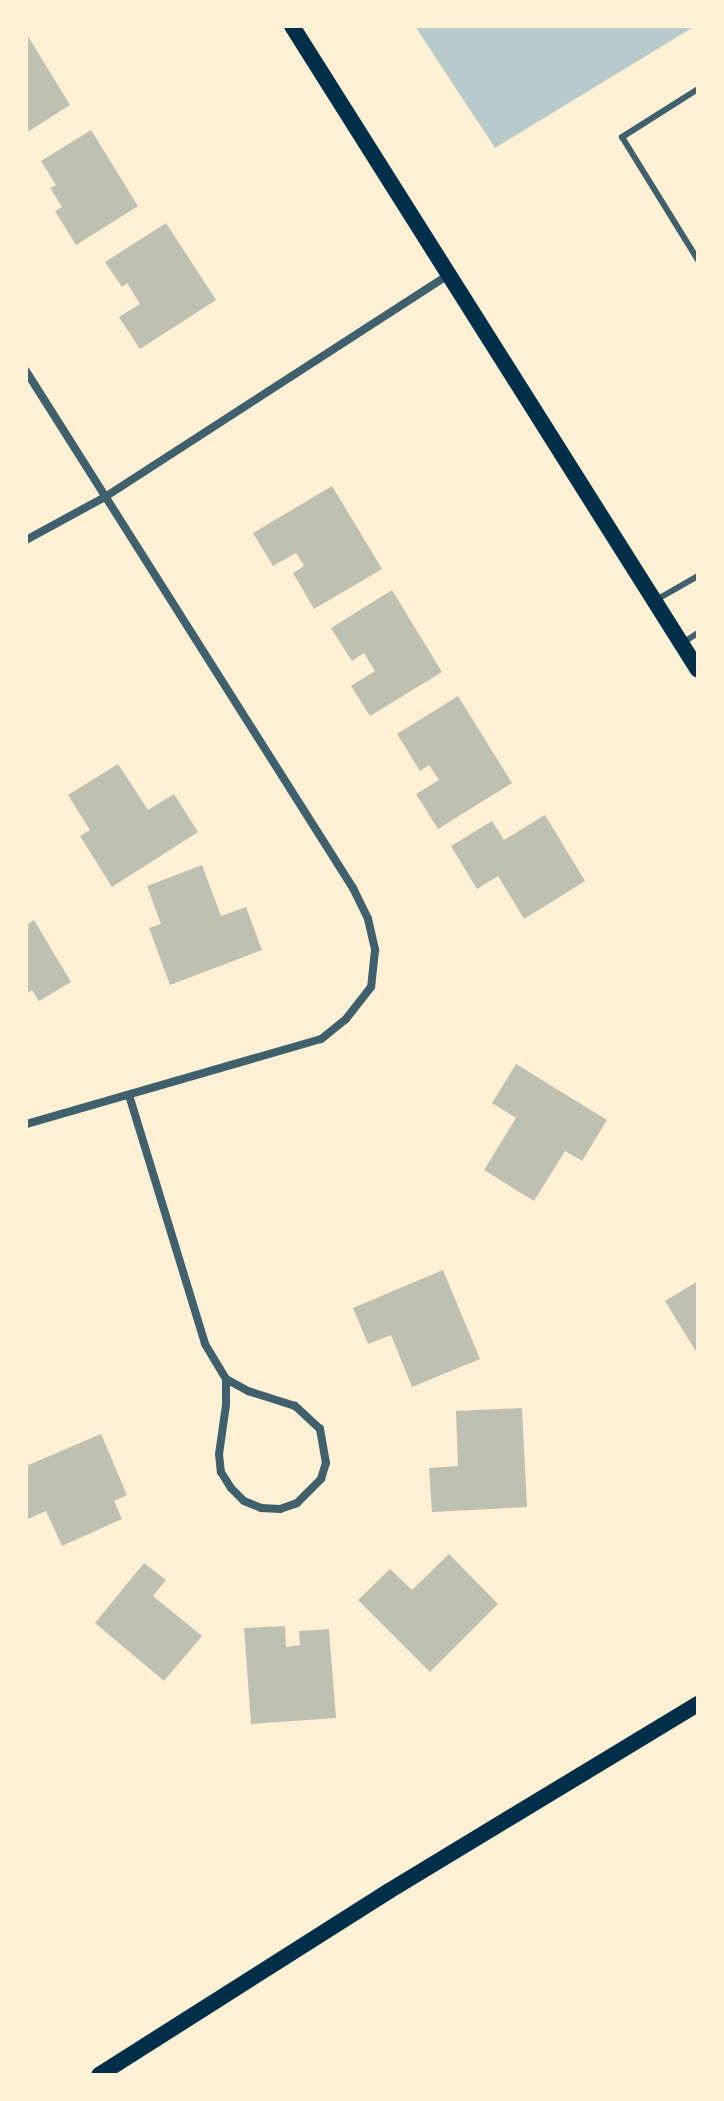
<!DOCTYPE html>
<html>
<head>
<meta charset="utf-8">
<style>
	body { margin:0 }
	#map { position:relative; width:724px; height:2101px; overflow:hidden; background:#fdf0d5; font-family:Barlow,sans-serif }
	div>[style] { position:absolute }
	.green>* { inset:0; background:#b9caca }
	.building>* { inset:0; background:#bec0b2 }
	.service>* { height:6px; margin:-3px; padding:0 3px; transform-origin:3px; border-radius:3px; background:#3f606c }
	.minor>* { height:8px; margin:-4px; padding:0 4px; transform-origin:4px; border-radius:4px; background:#3f606c }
	.secondary>* { height:16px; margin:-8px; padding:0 8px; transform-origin:8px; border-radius:8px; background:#003049 }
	span { translate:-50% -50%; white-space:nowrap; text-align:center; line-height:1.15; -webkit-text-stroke:8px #fdf0d5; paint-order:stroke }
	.frame { position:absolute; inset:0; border:28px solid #fdf0d5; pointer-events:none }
</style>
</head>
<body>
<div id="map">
	<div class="green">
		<div style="clip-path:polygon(415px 26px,695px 26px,495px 148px)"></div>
	</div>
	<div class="building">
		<div style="clip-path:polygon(26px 33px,70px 105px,26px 133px)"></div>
		<div style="clip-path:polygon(91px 130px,138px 206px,76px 245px,55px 211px,62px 207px,50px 188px,56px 185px,41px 161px)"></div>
		<div style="clip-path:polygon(166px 223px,216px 300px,140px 349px,119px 317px,140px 304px,127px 283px,122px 287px,105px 262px)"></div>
		<div style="clip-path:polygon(332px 486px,382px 569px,314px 609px,293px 573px,304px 566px,296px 553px,273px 566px,253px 533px)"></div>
		<div style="clip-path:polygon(392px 590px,442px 672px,370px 716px,351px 686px,375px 671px,364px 653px,352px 661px,331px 628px)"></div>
		<div style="clip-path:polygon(458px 696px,512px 783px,438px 829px,416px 794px,439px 780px,429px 765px,420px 771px,397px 734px)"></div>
		<div style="clip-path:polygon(118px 764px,148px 810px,174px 794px,198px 832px,112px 887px,80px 836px,90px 830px,68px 795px)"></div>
		<div style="clip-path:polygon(545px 815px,585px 881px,524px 919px,498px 876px,477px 889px,451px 846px,492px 821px,504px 840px)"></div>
		<div style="clip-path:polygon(202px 865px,221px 916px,246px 907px,262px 950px,170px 985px,149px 928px,161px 924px,147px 886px)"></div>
		<div style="clip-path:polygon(34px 920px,71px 982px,39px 1001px,32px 990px,26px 994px,26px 925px)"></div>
		<div style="clip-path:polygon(516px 1064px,607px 1120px,582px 1161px,565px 1151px,534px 1201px,484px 1170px,516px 1118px,492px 1103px)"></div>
		<div style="clip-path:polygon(443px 1270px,480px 1359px,412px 1387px,391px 1335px,368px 1344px,353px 1308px)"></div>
		<div style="clip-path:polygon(698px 1281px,698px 1355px,665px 1301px)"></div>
		<div style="clip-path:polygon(522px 1408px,527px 1507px,432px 1512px,429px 1468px,458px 1466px,456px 1411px)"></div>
		<div style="clip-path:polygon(101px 1434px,127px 1495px,114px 1501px,122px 1519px,62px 1546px,46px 1511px,26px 1520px,26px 1466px)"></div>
		<div style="clip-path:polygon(449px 1554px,498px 1604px,430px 1672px,358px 1600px,390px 1569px,412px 1590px)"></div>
		<div style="clip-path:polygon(144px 1563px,166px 1580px,153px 1596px,202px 1636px,164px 1681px,95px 1623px)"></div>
		<div style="clip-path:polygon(285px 1626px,286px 1647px,300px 1645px,299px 1631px,329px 1629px,336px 1718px,251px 1724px,244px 1628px)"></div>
	</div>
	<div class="service">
		<div style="left:698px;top:89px;width:90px;rotate:147.7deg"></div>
		<div style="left:622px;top:137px;width:145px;rotate:58.3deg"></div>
		<div style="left:656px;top:600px;width:48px;rotate:-29.7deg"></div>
		<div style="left:684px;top:642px;width:17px;rotate:-33deg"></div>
	</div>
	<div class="minor">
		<div style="left:26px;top:371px;width:612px;rotate:57.69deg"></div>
		<div style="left:353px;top:888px;width:34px;rotate:64deg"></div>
		<div style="left:368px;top:919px;width:32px;rotate:77deg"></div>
		<div style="left:375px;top:950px;width:37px;rotate:96deg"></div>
		<div style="left:371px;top:987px;width:41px;rotate:128deg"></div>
		<div style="left:346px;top:1019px;width:32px;rotate:141deg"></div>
		<div style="left:321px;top:1039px;width:307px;rotate:163.9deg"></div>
		<div style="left:26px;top:540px;width:90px;rotate:-28.6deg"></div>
		<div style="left:105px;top:497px;width:409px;rotate:-32.9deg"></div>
		<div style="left:129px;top:1095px;width:260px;rotate:73deg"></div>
		<div style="left:205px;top:1344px;width:41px;rotate:59deg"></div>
		<div style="left:226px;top:1379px;width:26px;rotate:90deg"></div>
		<div style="left:226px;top:1405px;width:49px;rotate:98.1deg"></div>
		<div style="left:219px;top:1454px;width:18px;rotate:84deg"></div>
		<div style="left:221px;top:1472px;width:19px;rotate:58deg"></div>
		<div style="left:231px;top:1488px;width:18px;rotate:45deg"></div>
		<div style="left:244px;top:1501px;width:18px;rotate:22deg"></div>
		<div style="left:261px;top:1508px;width:19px;rotate:3deg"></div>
		<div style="left:280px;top:1509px;width:18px;rotate:-19deg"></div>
		<div style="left:297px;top:1503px;width:34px;rotate:-45deg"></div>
		<div style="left:321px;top:1479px;width:17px;rotate:-73deg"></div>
		<div style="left:326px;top:1463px;width:35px;rotate:-100deg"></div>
		<div style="left:320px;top:1429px;width:34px;rotate:-137deg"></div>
		<div style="left:295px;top:1406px;width:49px;rotate:-162.3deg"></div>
		<div style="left:248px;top:1391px;width:25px;rotate:-151deg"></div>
	</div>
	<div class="secondary">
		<div style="left:292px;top:26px;width:761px;rotate:57.77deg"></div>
		<div style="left:99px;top:2075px;width:343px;rotate:-32.4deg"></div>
		<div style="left:389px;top:1891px;width:361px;rotate:-31.2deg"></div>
	</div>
	<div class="frame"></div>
</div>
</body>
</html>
